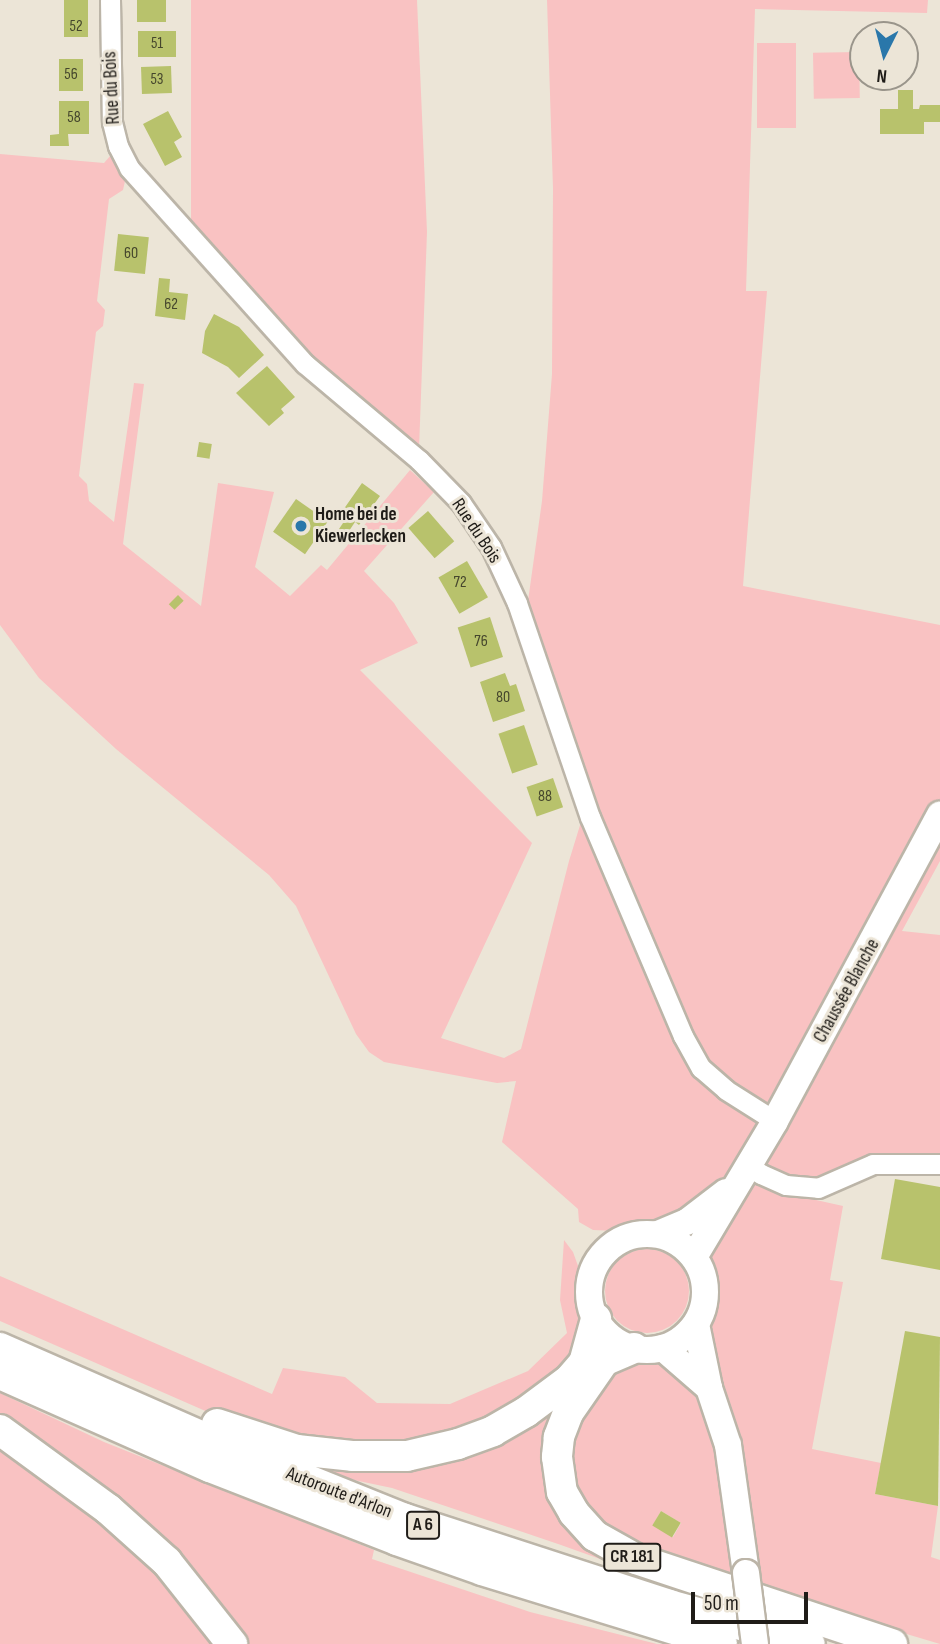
<!DOCTYPE html>
<html>
<head>
<meta charset="utf-8">
<style>
	body { margin:0 }
	#map { position:relative; width:940px; height:1644px; overflow:hidden; background:#ece5d7; font-family:"Sofia Sans Condensed",sans-serif }
	div>[style] { position:absolute }
	.green>* { inset:0; background:#f9c2c2; transform-origin:0 0 }
	.round { border-radius:50% }
	.building>* { inset:0; background:#b8c26c; transform-origin:0 0 }
	.roads { filter:drop-shadow(2px 0 #bcb5a8) drop-shadow(-2px 0 #bcb5a8) drop-shadow(0 2px #bcb5a8) drop-shadow(0 -2px #bcb5a8) }
	.minor>* { height:19px; margin:-9.5px; padding:0 9.5px; transform-origin:9.5px; border-radius:9.5px; background:#fff }
	.major>* { height:26px; margin:-13px; padding:0 13px; transform-origin:13px; border-radius:13px; background:#fff }
	.major>.ring { margin:-13px; padding:0; box-sizing:content-box; background:none; border:26px solid #fff; border-radius:50% }
	.highway>* { height:30px; margin:-15px; padding:0 15px; transform-origin:15px; border-radius:15px; background:#fff }
	.bridges { filter:drop-shadow(2px 0 #bcb5a8) drop-shadow(-2px 0 #bcb5a8) drop-shadow(0 2px #bcb5a8) drop-shadow(0 -2px #bcb5a8) }
	.major-bridge>* { height:26px; margin:-13px; padding:0 13px; transform-origin:13px; border-radius:13px; background:#fff }
	.dots>* { width:19px; height:19px; translate:-50% -50%; box-sizing:border-box; border:4px solid #ece5d7; border-radius:50% }
	span { translate:-50% -50%; white-space:nowrap; text-align:center; line-height:1.15; -webkit-text-stroke:6px #ece5d7; paint-order:stroke }
	.number-label { font-size:16px; color:#45462d }
	.number-label span { -webkit-text-stroke-width:0 }
	.shield-label span { padding:2px 5px; background:#ece5d7; border:2px solid; border-radius:5px; -webkit-text-stroke-width:0 }
	.shield-label { font-size:18px; color:#1f1c18; font-weight:700 }
	.street-label { font-size:19px; color:#1f1c18 }
	.poi-label { font-size:19px; color:#1f1c18; font-weight:700 }
	.left { translate:0 -50%; text-align:left }
	.north { position:absolute; left:849px; top:21px; width:70px; height:70px; box-sizing:border-box; background:#ece5d7; border:2px solid #9a958b; border-radius:50%; rotate:186deg; font-size:19px; font-weight:700; line-height:28px; text-align:center; color:#1f1c18 }
	.north::after { content:''; display:block; margin:auto; width:24px; height:32px; background:#2a77aa; clip-path:polygon(50% 0,100% 100%,50% 72%,0 100%) }
	.scale { position:absolute; left:691px; top:1592px; width:117px; height:32px; box-sizing:border-box; border:4px solid #1f1c18; border-top:0; padding-left:9px; font-size:21px; line-height:24px; white-space:nowrap; color:#1f1c18; -webkit-text-stroke:5px #ece5d7; paint-order:stroke }
</style>
</head>
<body>
<div id="map">
	<div class="green">
		<div style="clip-path:polygon(191px 0,417px 0,427px 232px,419px 449px,311px 359px,191px 220px)"></div>
		<div style="clip-path:polygon(evenodd,547px 0,928px 0,927px 13px,755px 9px,746px 291px,767px 291px,743px 586px,940px 625px,940px 861px,902px 931px,940px 935px,940px 1175px,874px 1173px,818px 1188px,816px 1200px,843px 1206px,830px 1280px,843px 1282px,812px 1449px,881px 1463px,875px 1494px,938px 1506px,931px 1557px,940px 1560px,940px 1644px,793px 1600px,639px 1549px,601px 1527px,585px 1508px,571px 1476px,570px 1438px,591px 1392px,631px 1356px,668px 1362px,708px 1387px,704px 1335px,713px 1300px,706px 1236px,732px 1188px,662px 1227px,639px 1224px,618px 1231px,593px 1230px,579px 1222px,578px 1209px,502px 1142px,516px 1081px,497px 1083px,384px 1062px,369px 1052px,356px 1034px,296px 906px,269px 875px,116px 749px,39px 678px,0 625px,0 154px,104px 163px,111px 155px,125px 181px,123px 190px,109px 199px,97px 301px,105px 310px,103px 326px,96px 332px,79px 476px,87px 484px,89px 501px,114px 522px,134px 383px,144px 384px,123px 544px,201px 606px,218px 483px,274px 492px,255px 567px,290px 596px,321px 565px,327px 570px,410px 470px,434px 492px,364px 571px,394px 603px,418px 643px,360px 670px,532px 843px,441px 1038px,504px 1058px,521px 1049px,569px 861px,581px 822px,590px 817px,571px 733px,528px 601px,542px 501px,552px 374px,553px 189px,547px 0,661px 1511px,681px 1523px,673px 1537px,653px 1525px,661px 1511px)"></div>
		<div style="left:757px;top:43px;width:39px;height:85px"></div>
		<div style="left:859px;top:52px;width:46px;height:46px;rotate:89deg"></div>
		<div style="clip-path:polygon(564px 1240px,573px 1252px,582px 1277px,587px 1325px,579px 1354px,522px 1404px,420px 1445px,304px 1441px,210px 1413px,0 1321px,0 1276px,272px 1394px,283px 1368px,345px 1377px,377px 1403px,450px 1404px,528px 1371px,567px 1333px,560px 1300px)"></div>
		<div class="round" style="left:605px;top:1249px;width:84px;height:84px"></div>
		<div style="clip-path:polygon(580px 1380px,559px 1411px,566px 1516px,765px 1615px,626px 1574px,628px 1569px,561px 1545px,392px 1488px,354px 1480px,294px 1457px,408px 1462px)"></div>
		<div style="clip-path:polygon(0 1393px,104px 1442px,374px 1550px,372px 1559px,530px 1612px,657px 1644px,248px 1644px,233px 1623px,71px 1460px,0 1417px)"></div>
		<div style="clip-path:polygon(0 1449px,93px 1519px,158px 1576px,216px 1644px,0 1644px)"></div>
	</div>
	<div class="building">
		<div style="left:64px;top:0;width:24px;height:37px"></div>
		<div style="left:137px;top:0;width:29px;height:22px"></div>
		<div style="left:138px;top:31px;width:38px;height:26px"></div>
		<div style="left:59px;top:59px;width:24px;height:32px"></div>
		<div style="left:171px;top:66px;width:27px;height:30px;rotate:88deg"></div>
		<div style="clip-path:polygon(898px 90px,913px 90px,913px 109px,919px 109px,920px 105px,940px 105px,940px 122px,924px 122px,924px 134px,880px 134px,880px 109px,898px 109px)"></div>
		<div style="clip-path:polygon(59px 101px,89px 101px,89px 134px,68px 134px,69px 146px,50px 146px,50px 135px,59px 134px)"></div>
		<div style="clip-path:polygon(168px 111px,182px 137px,174px 142px,182px 157px,165px 166px,143px 124px)"></div>
		<div style="left:118px;top:234px;width:31px;height:37px;rotate:6deg"></div>
		<div style="clip-path:polygon(159px 278px,170px 279px,169px 292px,188px 294px,185px 320px,155px 316px)"></div>
		<div style="clip-path:polygon(214px 314px,239px 327px,264px 355px,239px 378px,228px 367px,202px 353px,205px 331px)"></div>
		<div style="clip-path:polygon(267px 366px,295px 397px,281px 409px,284px 413px,269px 426px,236px 393px)"></div>
		<div style="left:199px;top:442px;width:13px;height:15px;rotate:9deg"></div>
		<div style="clip-path:polygon(362px 483px,380px 496px,359px 525px,355px 522px,341px 543px,333px 538px,347px 517px,341px 513px)"></div>
		<div style="left:296px;top:499px;width:39px;height:40px;rotate:35deg"></div>
		<div style="left:428px;top:511px;width:40px;height:26px;rotate:49deg"></div>
		<div style="left:467px;top:561px;width:42px;height:33px;rotate:60deg"></div>
		<div style="left:178px;top:595px;width:8px;height:13px;rotate:45deg"></div>
		<div style="left:490px;top:617px;width:42px;height:34px;rotate:72deg"></div>
		<div style="clip-path:polygon(505px 673px,510px 686px,516px 684px,525px 711px,493px 722px,480px 682px)"></div>
		<div style="left:524px;top:725px;width:42px;height:27px;rotate:71deg"></div>
		<div style="left:553px;top:778px;width:31px;height:28px;rotate:71deg"></div>
		<div style="clip-path:polygon(895px 1179px,940px 1187px,940px 1270px,881px 1259px)"></div>
		<div style="clip-path:polygon(905px 1331px,940px 1337px,938px 1506px,875px 1494px)"></div>
		<div style="left:661px;top:1511px;width:23px;height:17px;rotate:31deg"></div>
	</div>
	<div class="roads">
		<div class="minor">
			<div style="left:110px;top:0;width:122px;rotate:89.1deg"></div>
			<div style="left:112px;top:122px;width:25px;rotate:76deg"></div>
			<div style="left:118px;top:146px;width:25px;rotate:63deg"></div>
			<div style="left:129px;top:168px;width:263px;rotate:48.1deg"></div>
			<div style="left:305px;top:364px;width:149px;rotate:40.1deg"></div>
			<div style="left:419px;top:460px;width:60px;rotate:45.7deg"></div>
			<div style="left:461px;top:503px;width:53px;rotate:55.7deg"></div>
			<div style="left:491px;top:547px;width:62px;rotate:65.1deg"></div>
			<div style="left:517px;top:603px;width:226px;rotate:71.2deg"></div>
			<div style="left:590px;top:817px;width:238px;rotate:67deg"></div>
			<div style="left:683px;top:1036px;width:37px;rotate:61deg"></div>
			<div style="left:701px;top:1068px;width:33px;rotate:41deg"></div>
			<div style="left:726px;top:1090px;width:58px;rotate:32.3deg"></div>
			<div style="left:747px;top:1164px;width:17px;rotate:36deg"></div>
			<div style="left:761px;top:1174px;width:27px;rotate:24deg"></div>
			<div style="left:786px;top:1185px;width:32px;rotate:5deg"></div>
			<div style="left:818px;top:1188px;width:60px;rotate:-23.6deg"></div>
			<div style="left:873px;top:1164px;width:67px"></div>
		</div>
		<div class="major">
			<div style="left:658px;top:1234px;width:33px;rotate:-23deg"></div>
			<div style="left:688px;top:1221px;width:48px;rotate:-37.3deg"></div>
			<div class="ring" style="left:589px;top:1234px;width:90px;height:90px"></div>
			<div style="left:694px;top:1257px;width:158px;rotate:-59.2deg"></div>
			<div style="left:775px;top:1121px;width:348px;rotate:-61.7deg"></div>
			<div style="left:696px;top:1324px;width:65px;rotate:78.5deg"></div>
			<div style="left:709px;top:1388px;width:60px;rotate:71.6deg"></div>
			<div style="left:728px;top:1445px;width:129px;rotate:82deg"></div>
			<div style="left:663px;top:1348px;width:61px;rotate:41deg"></div>
		</div>
		<div class="highway">
			<div style="left:0;top:1348px;width:247px;rotate:23.7deg"></div>
			<div style="left:226px;top:1447px;width:193px;rotate:21.9deg"></div>
			<div style="left:405px;top:1519px;width:278px;rotate:18deg"></div>
			<div style="left:669px;top:1605px;width:146px;rotate:15.5deg"></div>
			<div style="left:634px;top:1348px;width:33px;rotate:157deg"></div>
			<div style="left:604px;top:1361px;width:63px;rotate:124.7deg"></div>
			<div style="left:568px;top:1413px;width:26px;rotate:111deg"></div>
			<div style="left:559px;top:1437px;width:20px;rotate:96deg"></div>
			<div style="left:557px;top:1457px;width:35px;rotate:82deg"></div>
			<div style="left:562px;top:1492px;width:24px;rotate:60deg"></div>
			<div style="left:574px;top:1513px;width:31px;rotate:48deg"></div>
			<div style="left:595px;top:1536px;width:47px;rotate:29.3deg"></div>
			<div style="left:636px;top:1559px;width:270px;rotate:18.4deg"></div>
			<div style="left:0;top:1374px;width:230px;rotate:23.9deg"></div>
			<div style="left:210px;top:1467px;width:201px;rotate:21.3deg"></div>
			<div style="left:397px;top:1540px;width:90px;rotate:19.4deg"></div>
			<div style="left:482px;top:1570px;width:251px;rotate:17.1deg"></div>
			<div style="left:217px;top:1424px;width:84px;rotate:18deg"></div>
			<div style="left:297px;top:1450px;width:55px;rotate:6.2deg"></div>
			<div style="left:352px;top:1456px;width:55px"></div>
			<div style="left:407px;top:1456px;width:52px;rotate:-13.2deg"></div>
			<div style="left:458px;top:1444px;width:37px;rotate:-20deg"></div>
			<div style="left:493px;top:1431px;width:38px;rotate:-30deg"></div>
			<div style="left:526px;top:1412px;width:54px;rotate:-36.7deg"></div>
			<div style="left:569px;top:1380px;width:23px;rotate:-49deg"></div>
			<div style="left:584px;top:1363px;width:46px;rotate:-74.7deg"></div>
			<div style="left:0;top:1430px;width:134px;rotate:36.2deg"></div>
			<div style="left:108px;top:1509px;width:79px;rotate:41.9deg"></div>
			<div style="left:167px;top:1562px;width:105px;rotate:51.6deg"></div>
		</div>
	</div>
	<div class="bridges">
		<div class="major-bridge">
			<div style="left:746px;top:1573px;width:72px;rotate:82.8deg"></div>
		</div>
	</div>
	<div class="dots">
		<div style="left:301px;top:526px;background:#2a77aa"></div>
	</div>
	<div class="number-label">
		<span style="left:76px;top:27px">52</span>
		<span style="left:157px;top:44px">51</span>
		<span style="left:71px;top:75px">56</span>
		<span style="left:157px;top:80px">53</span>
		<span style="left:74px;top:118px">58</span>
		<span style="left:131px;top:254px">60</span>
		<span style="left:171px;top:305px">62</span>
		<span style="left:460px;top:583px">72</span>
		<span style="left:481px;top:642px">76</span>
		<span style="left:503px;top:698px">80</span>
		<span style="left:545px;top:797px">88</span>
	</div>
	<div class="shield-label">
		<span style="left:423px;top:1525px">A 6</span>
		<span style="left:632px;top:1557px">CR 181</span>
	</div>
	<div class="street-label">
		<span style="left:112px;top:88px;rotate:-93deg">Rue du Bois</span>
		<span style="left:476px;top:531px;rotate:56deg">Rue du Bois</span>
		<span style="left:847px;top:991px;rotate:-61deg">Chaussée Blanche</span>
		<span style="left:339px;top:1493px;rotate:21deg">Autoroute d'Arlon</span>
	</div>
	<div class="poi-label">
		<span class="left" style="left:315px;top:526px">Home bei de<br>Kiewerlecken</span>
	</div>
	<div class="north">N</div>
	<div class="scale">50 m</div>
</div>
</body>
</html>
